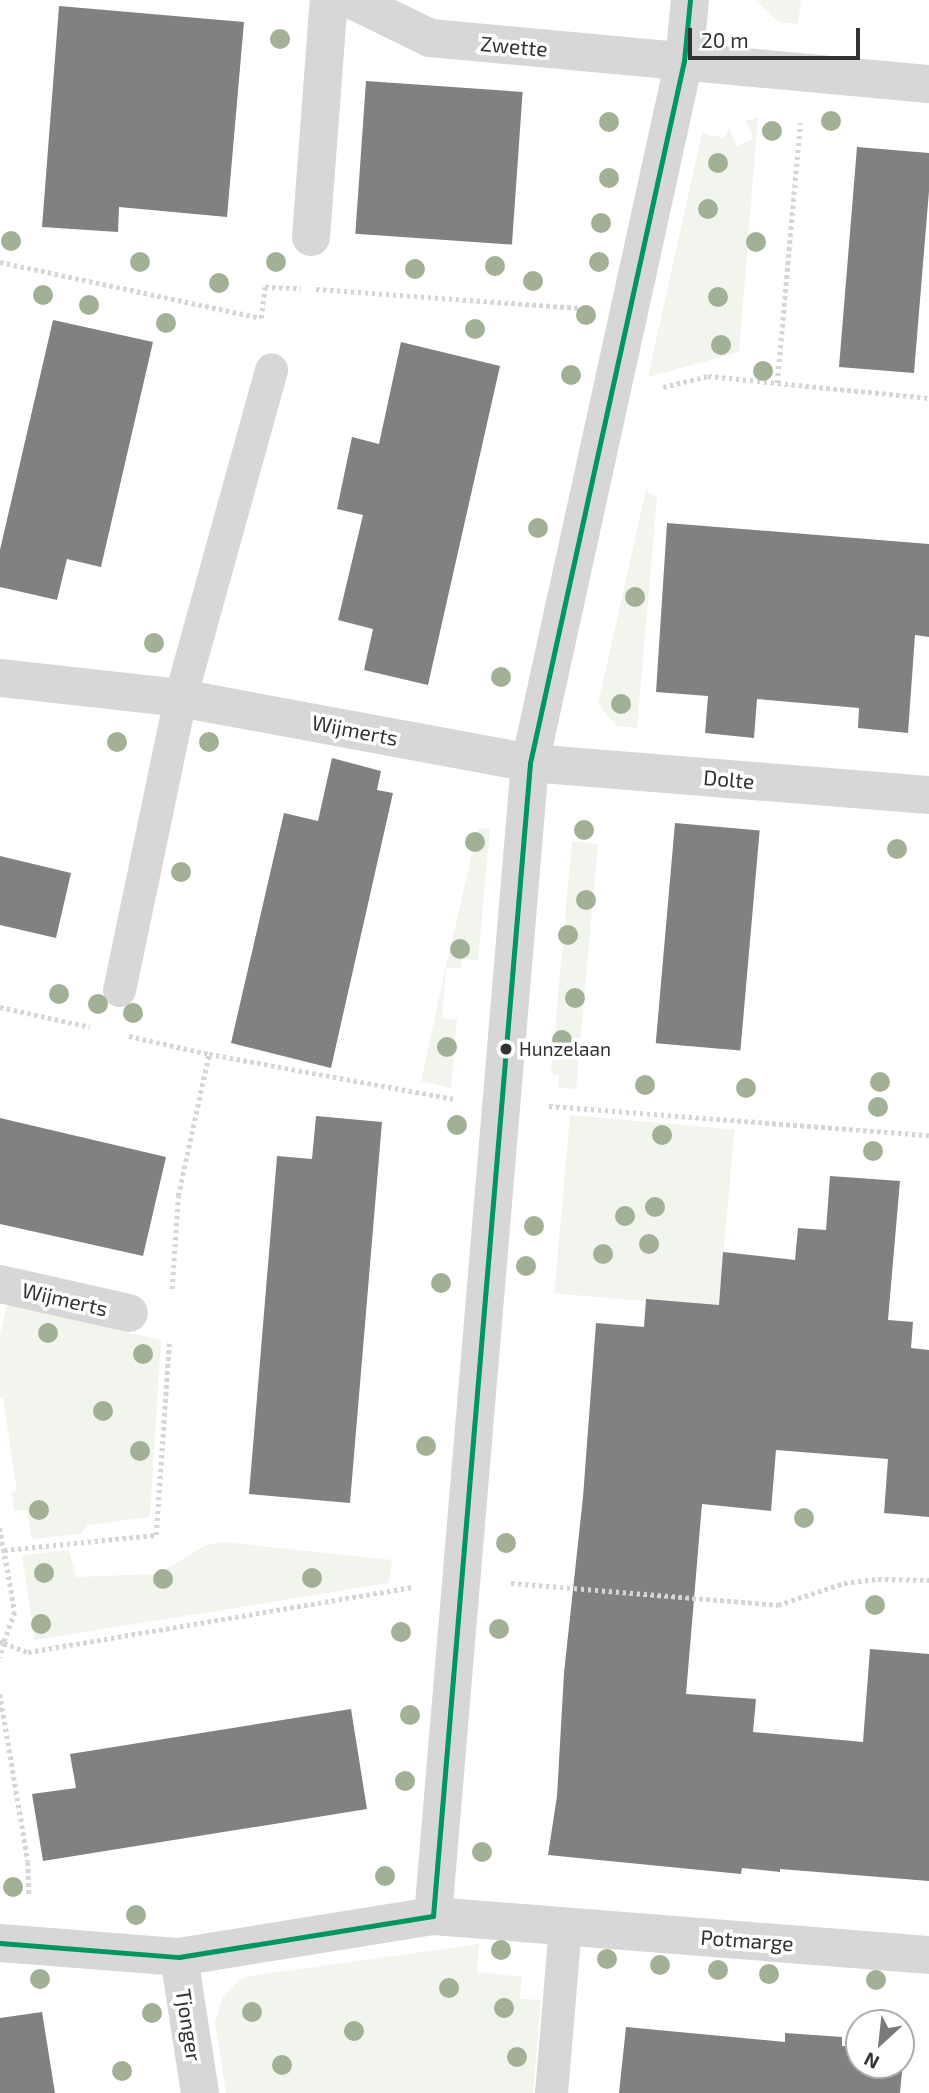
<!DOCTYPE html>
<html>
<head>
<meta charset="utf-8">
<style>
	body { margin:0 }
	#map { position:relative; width:929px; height:2093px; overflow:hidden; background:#fff; font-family:"Exo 2",sans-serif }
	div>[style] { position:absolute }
	.green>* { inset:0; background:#f1f5ed; transform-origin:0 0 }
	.building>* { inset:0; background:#818181; transform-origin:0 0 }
	.path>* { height:4.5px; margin-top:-2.25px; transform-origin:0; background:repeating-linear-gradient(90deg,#d6d6d6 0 3.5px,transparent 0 7px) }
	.lane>* { height:33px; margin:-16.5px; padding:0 16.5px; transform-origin:16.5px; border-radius:16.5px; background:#d7d7d7 }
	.street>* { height:38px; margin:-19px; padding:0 19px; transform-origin:19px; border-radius:19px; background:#d7d7d7 }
	.bus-1>* { height:5px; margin:-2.5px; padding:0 2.5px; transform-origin:2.5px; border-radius:2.5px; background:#00965e }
	.trees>* { width:20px; height:20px; margin:-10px; border-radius:50%; background:#a2b095 }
	.dots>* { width:19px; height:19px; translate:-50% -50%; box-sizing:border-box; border:4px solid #fff; border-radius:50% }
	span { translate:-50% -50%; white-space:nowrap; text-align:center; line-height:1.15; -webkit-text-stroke:7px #fff; paint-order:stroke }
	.bus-label { font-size:19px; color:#333 }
	.left { translate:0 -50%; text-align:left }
	.street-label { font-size:21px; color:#333 }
	.north { position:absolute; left:845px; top:2009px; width:70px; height:70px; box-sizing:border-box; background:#fff; border:2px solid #adadad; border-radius:50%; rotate:207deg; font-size:19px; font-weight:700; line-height:28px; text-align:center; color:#333 }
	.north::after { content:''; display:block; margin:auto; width:24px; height:32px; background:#7a7a7a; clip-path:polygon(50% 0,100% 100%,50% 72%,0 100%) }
	.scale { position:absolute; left:688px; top:28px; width:172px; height:32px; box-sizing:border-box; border:4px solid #333; border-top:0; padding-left:9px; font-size:21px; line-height:24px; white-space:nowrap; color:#333; -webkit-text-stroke:5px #fff; paint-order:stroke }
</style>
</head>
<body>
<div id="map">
	<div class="green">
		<div style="clip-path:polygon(755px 0,801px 0,798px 24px,779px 22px)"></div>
		<div style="clip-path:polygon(758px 117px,739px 352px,648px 377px,702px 133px,724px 138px,729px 128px,737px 146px,753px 139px,746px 121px)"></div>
		<div style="clip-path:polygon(646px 490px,657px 498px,637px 728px,617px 726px,598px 704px)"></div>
		<div style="clip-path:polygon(478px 828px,490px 829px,478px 960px,462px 959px,461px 968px,446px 968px,442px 1018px,457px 1020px,451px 1088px,421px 1081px,446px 967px)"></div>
		<div style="clip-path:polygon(572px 841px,598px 844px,576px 1089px,558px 1087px,559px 1075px,551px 1074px)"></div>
		<div style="left:570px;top:1115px;width:165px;height:179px;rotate:5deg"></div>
		<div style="clip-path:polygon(7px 1305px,161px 1340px,150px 1517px,88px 1525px,80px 1534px,32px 1539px,27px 1510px,14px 1511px,12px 1492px,17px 1491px,3px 1399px,0 1398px,0 1335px)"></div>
		<div style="clip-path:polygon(222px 1542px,392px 1560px,389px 1583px,35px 1640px,22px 1555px,69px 1550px,76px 1577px,158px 1574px,206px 1545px)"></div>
		<div style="clip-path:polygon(479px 1944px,477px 1972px,522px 1977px,520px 1999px,541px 2000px,533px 2093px,226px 2093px,215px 2023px,222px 1999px,239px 1980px,251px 1976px)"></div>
	</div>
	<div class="building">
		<div style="clip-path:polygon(59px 6px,244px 22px,227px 217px,119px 207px,118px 232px,42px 227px)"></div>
		<div style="left:366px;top:81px;width:157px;height:153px;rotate:4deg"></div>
		<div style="clip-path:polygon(857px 147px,929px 153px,929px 191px,914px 373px,839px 367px)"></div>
		<div style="clip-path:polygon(53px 320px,153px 342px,101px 567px,67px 559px,57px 600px,0 587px,0 550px)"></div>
		<div style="clip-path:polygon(401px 342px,500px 366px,428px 685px,364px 670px,373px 629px,338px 620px,363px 515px,337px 509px,352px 437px,379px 444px)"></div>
		<div style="clip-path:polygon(667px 523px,929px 544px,929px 637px,915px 635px,908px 733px,858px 728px,859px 708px,757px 699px,754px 738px,705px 733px,708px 696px,656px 692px)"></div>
		<div style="clip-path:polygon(332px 758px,381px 771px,377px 790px,393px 793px,331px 1068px,231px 1043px,284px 813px,318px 821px)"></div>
		<div style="left:675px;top:823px;width:85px;height:221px;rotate:5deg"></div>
		<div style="clip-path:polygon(0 856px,71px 873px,56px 938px,0 925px)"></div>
		<div style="clip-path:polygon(316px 1116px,382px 1122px,350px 1503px,249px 1494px,277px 1156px,312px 1159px)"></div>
		<div style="clip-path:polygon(0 1118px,166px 1157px,143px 1256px,0 1224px)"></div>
		<div style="clip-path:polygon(830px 1176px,900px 1181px,888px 1320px,913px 1322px,911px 1348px,929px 1350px,929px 1517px,884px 1513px,888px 1459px,776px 1450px,771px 1511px,702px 1504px,686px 1694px,756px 1699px,753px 1732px,863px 1742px,870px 1649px,929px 1654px,929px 1881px,780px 1869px,780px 1872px,742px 1868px,741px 1874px,548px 1855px,557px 1796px,564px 1673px,583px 1497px,596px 1323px,644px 1327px,646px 1299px,719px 1305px,723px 1252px,795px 1260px,798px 1228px,826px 1230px)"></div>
		<div style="clip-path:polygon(351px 1709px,367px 1809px,43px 1861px,32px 1794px,76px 1788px,70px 1754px)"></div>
		<div style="clip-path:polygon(42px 2012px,55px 2093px,0 2093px,0 2018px)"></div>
		<div style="clip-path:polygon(626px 2027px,785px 2042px,785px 2033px,842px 2037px,842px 2046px,859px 2047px,859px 2065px,901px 2065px,901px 2050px,904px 2051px,900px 2093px,619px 2093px)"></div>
	</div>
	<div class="path">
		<div style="left:0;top:262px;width:267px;rotate:12.1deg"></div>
		<div style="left:261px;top:318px;width:31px;rotate:-83deg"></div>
		<div style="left:265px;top:287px;width:36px;rotate:2deg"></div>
		<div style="left:316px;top:289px;width:265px;rotate:4.1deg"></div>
		<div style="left:777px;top:383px;width:261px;rotate:-84.9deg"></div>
		<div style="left:663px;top:387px;width:46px;rotate:-13.7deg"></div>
		<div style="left:708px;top:376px;width:222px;rotate:5.7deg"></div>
		<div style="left:0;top:1007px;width:92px;rotate:12.5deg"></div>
		<div style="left:129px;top:1036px;width:82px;rotate:12.7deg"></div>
		<div style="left:209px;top:1054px;width:248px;rotate:10.4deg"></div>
		<div style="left:549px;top:1106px;width:381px;rotate:4.4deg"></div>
		<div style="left:172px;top:1289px;width:93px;rotate:-86.3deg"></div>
		<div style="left:178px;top:1196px;width:145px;rotate:-77.7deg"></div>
		<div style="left:0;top:1528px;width:85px;rotate:79.9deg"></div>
		<div style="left:15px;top:1612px;width:33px;rotate:110deg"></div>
		<div style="left:4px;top:1643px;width:26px;rotate:21deg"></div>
		<div style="left:28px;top:1652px;width:390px;rotate:-9.6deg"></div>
		<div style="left:4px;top:1550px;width:153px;rotate:-5.6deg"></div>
		<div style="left:156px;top:1535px;width:192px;rotate:-86.1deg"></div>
		<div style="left:511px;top:1583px;width:268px;rotate:4.7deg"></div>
		<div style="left:778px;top:1605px;width:70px;rotate:-18.4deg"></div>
		<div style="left:844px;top:1583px;width:34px;rotate:-7deg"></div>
		<div style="left:878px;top:1579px;width:51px;rotate:1.1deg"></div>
		<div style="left:0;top:1641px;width:4px;rotate:27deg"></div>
		<div style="left:4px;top:1643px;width:15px;rotate:106deg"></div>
		<div style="left:0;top:1694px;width:170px;rotate:80.5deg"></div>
		<div style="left:28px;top:1862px;width:34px;rotate:88deg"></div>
	</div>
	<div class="lane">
		<div style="left:119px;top:990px;width:298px;rotate:-78.2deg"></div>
		<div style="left:180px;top:698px;width:341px;rotate:-74.5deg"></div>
		<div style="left:551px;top:2093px;width:168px;rotate:-85.2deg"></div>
	</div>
	<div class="street">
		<div style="left:352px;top:0;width:87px;rotate:26deg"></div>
		<div style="left:430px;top:38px;width:501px;rotate:5.27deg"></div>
		<div style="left:311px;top:237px;width:238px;rotate:-85.7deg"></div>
		<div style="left:0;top:678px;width:181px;rotate:6.3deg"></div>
		<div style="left:180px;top:698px;width:356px;rotate:10.5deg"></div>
		<div style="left:530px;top:763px;width:400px;rotate:4.6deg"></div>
		<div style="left:0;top:1284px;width:132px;rotate:12.7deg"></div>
		<div style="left:433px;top:1916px;width:1157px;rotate:-85.19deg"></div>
		<div style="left:530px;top:763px;width:719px;rotate:-77.63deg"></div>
		<div style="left:684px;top:61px;width:61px;rotate:-84.4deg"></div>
		<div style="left:0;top:1943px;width:180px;rotate:4.5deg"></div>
		<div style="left:179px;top:1957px;width:257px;rotate:-9.2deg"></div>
		<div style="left:433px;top:1916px;width:498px;rotate:4.5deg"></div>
		<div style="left:179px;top:1957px;width:138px;rotate:81.2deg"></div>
	</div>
	<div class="bus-1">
		<div style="left:433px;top:1916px;width:1157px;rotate:-85.19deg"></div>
		<div style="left:530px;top:763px;width:719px;rotate:-77.63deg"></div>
		<div style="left:684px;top:61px;width:61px;rotate:-84.4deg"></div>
		<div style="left:0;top:1943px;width:180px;rotate:4.5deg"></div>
		<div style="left:179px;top:1957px;width:257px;rotate:-9.2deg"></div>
	</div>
	<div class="trees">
		<div style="left:280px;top:39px"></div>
		<div style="left:831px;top:121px"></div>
		<div style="left:609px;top:122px"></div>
		<div style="left:772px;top:131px"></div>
		<div style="left:718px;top:163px"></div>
		<div style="left:609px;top:178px"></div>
		<div style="left:708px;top:209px"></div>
		<div style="left:601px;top:223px"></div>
		<div style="left:11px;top:241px"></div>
		<div style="left:756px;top:242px"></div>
		<div style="left:140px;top:262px"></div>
		<div style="left:276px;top:262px"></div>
		<div style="left:599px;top:262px"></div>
		<div style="left:495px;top:266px"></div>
		<div style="left:415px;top:269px"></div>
		<div style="left:533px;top:281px"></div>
		<div style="left:219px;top:283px"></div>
		<div style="left:43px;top:295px"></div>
		<div style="left:718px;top:297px"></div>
		<div style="left:89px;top:305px"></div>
		<div style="left:586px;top:315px"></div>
		<div style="left:166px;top:323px"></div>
		<div style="left:475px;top:329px"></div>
		<div style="left:721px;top:345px"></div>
		<div style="left:763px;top:371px"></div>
		<div style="left:571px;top:375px"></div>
		<div style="left:538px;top:528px"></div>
		<div style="left:635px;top:597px"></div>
		<div style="left:154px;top:643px"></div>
		<div style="left:501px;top:677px"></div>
		<div style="left:621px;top:704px"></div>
		<div style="left:117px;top:742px"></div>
		<div style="left:209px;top:742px"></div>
		<div style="left:584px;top:830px"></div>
		<div style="left:475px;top:842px"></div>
		<div style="left:897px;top:849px"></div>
		<div style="left:181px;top:872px"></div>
		<div style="left:586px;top:900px"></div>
		<div style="left:568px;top:935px"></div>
		<div style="left:460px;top:949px"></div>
		<div style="left:59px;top:994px"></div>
		<div style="left:575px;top:998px"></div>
		<div style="left:98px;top:1004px"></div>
		<div style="left:133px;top:1013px"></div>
		<div style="left:562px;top:1040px"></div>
		<div style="left:447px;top:1047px"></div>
		<div style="left:880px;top:1082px"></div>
		<div style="left:645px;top:1085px"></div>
		<div style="left:746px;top:1088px"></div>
		<div style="left:878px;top:1107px"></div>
		<div style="left:457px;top:1125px"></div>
		<div style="left:662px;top:1135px"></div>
		<div style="left:873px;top:1151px"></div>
		<div style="left:655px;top:1207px"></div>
		<div style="left:625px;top:1216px"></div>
		<div style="left:534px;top:1226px"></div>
		<div style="left:649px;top:1244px"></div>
		<div style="left:603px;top:1254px"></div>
		<div style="left:526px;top:1266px"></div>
		<div style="left:441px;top:1283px"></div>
		<div style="left:48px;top:1333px"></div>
		<div style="left:143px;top:1354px"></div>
		<div style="left:103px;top:1411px"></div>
		<div style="left:426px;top:1446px"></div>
		<div style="left:140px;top:1451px"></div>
		<div style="left:39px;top:1510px"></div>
		<div style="left:804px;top:1518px"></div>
		<div style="left:506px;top:1543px"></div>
		<div style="left:44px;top:1573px"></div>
		<div style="left:312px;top:1578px"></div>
		<div style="left:163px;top:1579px"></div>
		<div style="left:875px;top:1605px"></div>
		<div style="left:41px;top:1624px"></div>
		<div style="left:499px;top:1629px"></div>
		<div style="left:401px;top:1632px"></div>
		<div style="left:410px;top:1715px"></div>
		<div style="left:405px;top:1781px"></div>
		<div style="left:482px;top:1852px"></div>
		<div style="left:385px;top:1876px"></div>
		<div style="left:13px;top:1887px"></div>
		<div style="left:136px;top:1915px"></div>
		<div style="left:501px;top:1950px"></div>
		<div style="left:607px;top:1959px"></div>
		<div style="left:660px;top:1965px"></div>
		<div style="left:718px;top:1970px"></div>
		<div style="left:769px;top:1974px"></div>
		<div style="left:40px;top:1979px"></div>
		<div style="left:876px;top:1980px"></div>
		<div style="left:449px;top:1988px"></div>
		<div style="left:504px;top:2008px"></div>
		<div style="left:252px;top:2012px"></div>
		<div style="left:152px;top:2013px"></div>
		<div style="left:354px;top:2031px"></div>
		<div style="left:517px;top:2057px"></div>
		<div style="left:282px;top:2065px"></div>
		<div style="left:122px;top:2071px"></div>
	</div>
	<div class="dots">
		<div style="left:506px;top:1049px;background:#333"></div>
	</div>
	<div class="bus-label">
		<span class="left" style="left:519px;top:1049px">Hunzelaan</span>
	</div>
	<div class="street-label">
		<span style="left:514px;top:46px;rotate:5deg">Zwette</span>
		<span style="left:355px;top:730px;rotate:11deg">Wijmerts</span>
		<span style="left:729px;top:779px;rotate:5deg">Dolte</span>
		<span style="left:65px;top:1299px;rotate:13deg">Wijmerts</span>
		<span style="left:747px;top:1940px;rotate:4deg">Potmarge</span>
		<span style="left:189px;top:2025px;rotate:81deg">Tjonger</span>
	</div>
	<div class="north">N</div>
	<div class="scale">20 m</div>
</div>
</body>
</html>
